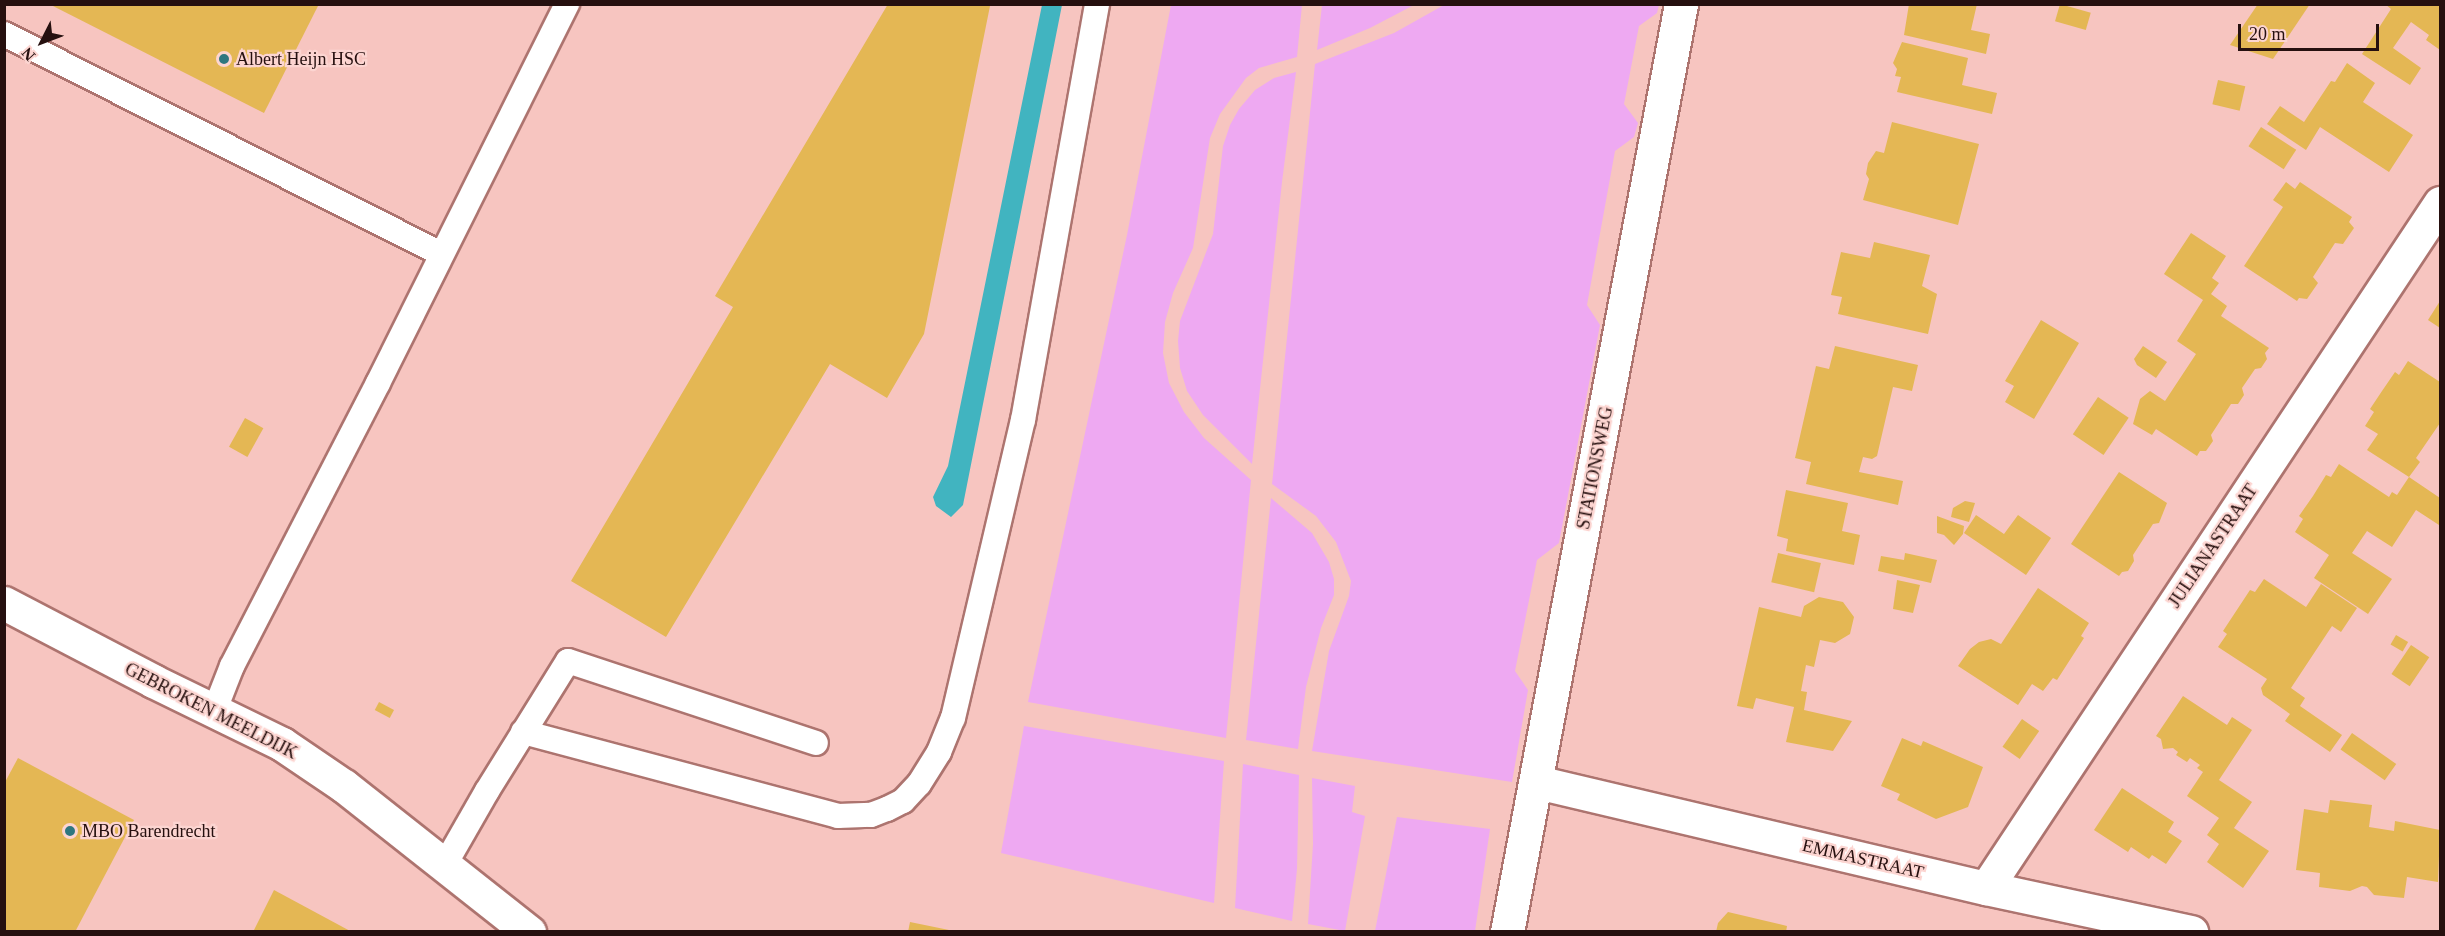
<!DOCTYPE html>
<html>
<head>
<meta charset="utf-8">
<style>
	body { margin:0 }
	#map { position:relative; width:2445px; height:936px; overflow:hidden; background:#f7c5c0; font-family:Georgia,serif }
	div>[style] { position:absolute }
	.green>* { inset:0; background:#eea9f2 }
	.water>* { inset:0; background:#41b4c0 }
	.building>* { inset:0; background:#e4b754; transform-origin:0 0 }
	.roads { filter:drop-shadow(2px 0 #ad746f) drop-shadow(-2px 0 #ad746f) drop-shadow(0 2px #ad746f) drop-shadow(0 -2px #ad746f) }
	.lane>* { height:24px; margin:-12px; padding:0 12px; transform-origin:12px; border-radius:12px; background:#fff }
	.street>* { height:33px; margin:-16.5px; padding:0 16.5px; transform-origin:16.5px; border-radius:16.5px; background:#fff }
	.dots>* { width:16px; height:16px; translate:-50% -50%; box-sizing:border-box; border:3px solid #fcd5d1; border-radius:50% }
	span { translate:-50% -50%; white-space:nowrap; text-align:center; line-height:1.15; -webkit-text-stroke:4.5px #fcd5d1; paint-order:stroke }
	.poi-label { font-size:18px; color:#26100f }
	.left { translate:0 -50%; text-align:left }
	.street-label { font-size:18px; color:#26100f }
	.frame { position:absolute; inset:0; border:6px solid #26100f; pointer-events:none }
	.north { position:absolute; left:12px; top:12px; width:60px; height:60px; -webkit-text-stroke:4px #fcd5d1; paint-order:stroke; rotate:228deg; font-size:16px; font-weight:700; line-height:24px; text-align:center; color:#26100f }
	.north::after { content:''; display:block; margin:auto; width:21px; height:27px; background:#26100f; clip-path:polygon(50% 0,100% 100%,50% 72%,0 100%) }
	.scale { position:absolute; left:2238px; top:24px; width:141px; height:27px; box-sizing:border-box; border:3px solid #26100f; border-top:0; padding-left:8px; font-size:18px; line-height:21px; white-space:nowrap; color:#26100f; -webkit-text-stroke:4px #fcd5d1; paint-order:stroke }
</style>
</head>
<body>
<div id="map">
	<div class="green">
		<div style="clip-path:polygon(1171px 5px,1302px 5px,1297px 57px,1259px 68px,1246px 78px,1220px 114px,1210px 138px,1193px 248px,1173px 293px,1165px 322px,1163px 353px,1169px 383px,1184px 412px,1204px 438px,1251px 480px,1226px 738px,1028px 702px,1127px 235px)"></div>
		<div style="clip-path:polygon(1322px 5px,1322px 4px,1414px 5px,1370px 28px,1317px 50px)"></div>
		<div style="clip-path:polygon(1444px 5px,1659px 5px,1657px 13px,1639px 26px,1624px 104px,1638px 123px,1634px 137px,1615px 151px,1587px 305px,1600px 325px,1559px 543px,1537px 560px,1515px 671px,1528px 690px,1512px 782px,1312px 751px,1329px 651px,1349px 596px,1351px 581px,1336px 542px,1316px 516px,1272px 484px,1315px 64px,1394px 33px)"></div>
		<div style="clip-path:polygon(1296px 72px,1282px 182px,1252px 464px,1203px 415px,1187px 391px,1180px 368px,1178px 341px,1180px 321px,1213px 234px,1223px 146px,1230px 125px,1239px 109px,1255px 90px,1274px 78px)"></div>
		<div style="clip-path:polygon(1271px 498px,1312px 533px,1329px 562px,1334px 579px,1334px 595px,1321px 628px,1306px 687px,1298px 749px,1246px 740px)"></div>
		<div style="clip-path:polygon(1024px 726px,1224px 761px,1214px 903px,1001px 853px)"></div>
		<div style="clip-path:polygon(1243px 764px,1299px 775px,1297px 869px,1292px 921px,1235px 908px)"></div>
		<div style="clip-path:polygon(1312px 778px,1355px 786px,1352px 812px,1365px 816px,1345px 931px,1308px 924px,1313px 844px)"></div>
		<div style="clip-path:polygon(1397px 817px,1490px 829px,1475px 931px,1375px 931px)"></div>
	</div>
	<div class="water">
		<div style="clip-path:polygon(1042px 5px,1062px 5px,963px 505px,951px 517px,936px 506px,933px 497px,948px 466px)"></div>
	</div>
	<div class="building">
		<div style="clip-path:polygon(49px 4px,319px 4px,264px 113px)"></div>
		<div style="clip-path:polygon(888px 4px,990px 6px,924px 334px,887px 398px,830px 364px,666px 637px,571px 581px,733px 307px,715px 296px)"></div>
		<div style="clip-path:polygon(1909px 4px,1977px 4px,1971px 30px,1990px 34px,1986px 54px,1904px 35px)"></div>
		<div style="left:2060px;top:4px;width:32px;height:18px;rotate:16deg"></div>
		<div style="clip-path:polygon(2258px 4px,2310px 4px,2273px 59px,2230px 45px)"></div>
		<div style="clip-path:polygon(2385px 4px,2440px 4px,2440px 50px,2426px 40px,2429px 35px,2411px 22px,2393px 48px,2421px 68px,2410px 85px,2362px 54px,2391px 9px)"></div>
		<div style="clip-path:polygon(1902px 42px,1968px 58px,1962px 85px,1997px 93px,1992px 114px,1897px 92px,1901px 77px,1895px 76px,1897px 69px,1893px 63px)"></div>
		<div style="clip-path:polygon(2347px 63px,2375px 83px,2363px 102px,2413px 135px,2389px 172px,2320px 127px,2306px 150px,2267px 124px,2280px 106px,2304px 122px,2331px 81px,2335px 82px)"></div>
		<div style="left:2218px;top:80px;width:28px;height:25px;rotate:13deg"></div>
		<div style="clip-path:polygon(1892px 122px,1979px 144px,1958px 225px,1863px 200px,1869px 179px,1866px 174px,1868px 163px,1876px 151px,1884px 153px)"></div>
		<div style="left:2261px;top:127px;width:42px;height:23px;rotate:33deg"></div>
		<div style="clip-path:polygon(2286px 182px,2295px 189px,2300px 182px,2352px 217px,2349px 222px,2354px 228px,2343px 244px,2335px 243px,2313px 277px,2318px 283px,2307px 299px,2299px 298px,2297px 301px,2244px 266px,2283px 207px,2273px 200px)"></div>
		<div style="clip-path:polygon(2191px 233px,2226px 256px,2212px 278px,2219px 283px,2211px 294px,2227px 306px,2221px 316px,2269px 348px,2265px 353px,2267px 359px,2261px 368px,2255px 369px,2242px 388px,2244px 395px,2238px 404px,2231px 404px,2211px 435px,2213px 441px,2206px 451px,2200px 451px,2197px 456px,2156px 429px,2152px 435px,2133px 424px,2140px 399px,2150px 391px,2165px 401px,2196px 354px,2177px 341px,2203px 300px,2164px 274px)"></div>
		<div style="clip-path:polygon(1874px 242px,1930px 255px,1922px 286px,1937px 294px,1928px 334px,1838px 314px,1842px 297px,1831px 295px,1841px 252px,1870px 258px)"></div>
		<div style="clip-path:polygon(2440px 301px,2440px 328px,2428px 320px)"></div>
		<div style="clip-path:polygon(2041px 320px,2079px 343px,2034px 419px,2005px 402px,2014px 386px,2005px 381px)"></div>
		<div style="clip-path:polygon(1835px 346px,1918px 365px,1912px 391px,1893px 387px,1877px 456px,1872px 459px,1863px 457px,1859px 472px,1903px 481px,1898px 505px,1806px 484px,1811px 462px,1795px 458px,1816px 366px,1829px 369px)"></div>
		<div style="clip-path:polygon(2143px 346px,2167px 362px,2156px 378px,2137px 365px,2134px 359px)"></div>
		<div style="clip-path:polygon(2408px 361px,2440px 382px,2440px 423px,2416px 458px,2420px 462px,2409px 477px,2367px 450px,2378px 434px,2365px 426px,2374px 412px,2370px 409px,2382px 391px,2395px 372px,2399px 375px)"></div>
		<div style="left:2098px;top:397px;width:37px;height:45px;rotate:34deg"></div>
		<div style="left:245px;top:418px;width:21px;height:33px;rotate:29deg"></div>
		<div style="clip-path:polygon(2339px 464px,2389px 497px,2392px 492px,2397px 495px,2409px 477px,2440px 498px,2439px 525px,2416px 510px,2392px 547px,2367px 531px,2352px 553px,2392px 579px,2368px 614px,2314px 578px,2329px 555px,2295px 532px,2303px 519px,2299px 516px,2313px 496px,2326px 475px,2331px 477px)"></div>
		<div style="clip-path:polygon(2119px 472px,2167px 503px,2159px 523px,2153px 524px,2133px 555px,2134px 561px,2128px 571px,2122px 572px,2119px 576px,2071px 544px)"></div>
		<div style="clip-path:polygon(1786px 490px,1848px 503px,1842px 531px,1860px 535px,1854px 565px,1786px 551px,1788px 539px,1777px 536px)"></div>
		<div style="clip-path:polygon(1965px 501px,1975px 503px,1969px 522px,1951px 517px,1953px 508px)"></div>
		<div style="clip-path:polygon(1976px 515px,2004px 534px,2018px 515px,2051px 538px,2026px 575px,1964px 533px)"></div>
		<div style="clip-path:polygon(1937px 516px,1964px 526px,1963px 534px,1954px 545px,1944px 535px,1937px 533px)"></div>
		<div style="left:1778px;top:553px;width:44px;height:30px;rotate:13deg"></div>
		<div style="clip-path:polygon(1905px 553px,1937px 560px,1931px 583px,1878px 571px,1881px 556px,1904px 560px)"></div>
		<div style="clip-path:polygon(2264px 579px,2306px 607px,2321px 584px,2357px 608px,2341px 632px,2332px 626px,2291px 688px,2305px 698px,2300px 706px,2342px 735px,2330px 752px,2285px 721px,2290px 714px,2263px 695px,2261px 688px,2267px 679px,2218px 647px,2227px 634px,2223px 631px,2250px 590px,2255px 592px)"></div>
		<div style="clip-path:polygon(1897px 580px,1920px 585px,1913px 613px,1893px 609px)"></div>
		<div style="clip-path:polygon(2038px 588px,2089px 623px,2081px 636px,2084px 638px,2057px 680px,2053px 678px,2043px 691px,2032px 684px,2018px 705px,1958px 666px,1970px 649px,1979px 642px,1991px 639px,2001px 644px)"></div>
		<div style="clip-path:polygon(1819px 597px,1843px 602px,1854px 617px,1850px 634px,1835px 643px,1820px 640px,1814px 667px,1806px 665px,1801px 691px,1807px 692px,1804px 710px,1852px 721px,1833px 751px,1786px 742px,1794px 707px,1756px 698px,1753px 709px,1737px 706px,1759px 607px,1801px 617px,1804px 606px)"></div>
		<div style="left:2396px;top:635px;width:14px;height:11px;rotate:30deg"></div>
		<div style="left:2411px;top:645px;width:22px;height:35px;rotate:34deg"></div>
		<div style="clip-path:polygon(2183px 696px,2227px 725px,2232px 717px,2252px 730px,2219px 780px,2252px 802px,2234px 828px,2269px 851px,2243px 888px,2207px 862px,2219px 844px,2207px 835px,2219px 818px,2187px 796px,2203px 772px,2197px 768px,2200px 765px,2190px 758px,2187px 762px,2176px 755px,2178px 752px,2173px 748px,2163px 749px,2161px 739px,2156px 736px)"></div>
		<div style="left:379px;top:702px;width:17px;height:9px;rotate:28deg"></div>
		<div style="left:2022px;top:719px;width:21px;height:34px;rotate:35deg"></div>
		<div style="left:2352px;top:733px;width:54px;height:20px;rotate:35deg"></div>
		<div style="clip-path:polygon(1902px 738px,1921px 746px,1923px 741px,1983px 767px,1968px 807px,1936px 819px,1897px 800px,1900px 794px,1881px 786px)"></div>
		<div style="clip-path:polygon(18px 758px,134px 820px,75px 932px,4px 932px,4px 784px)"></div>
		<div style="clip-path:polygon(2122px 788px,2174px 822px,2168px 832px,2182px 841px,2166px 864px,2152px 855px,2149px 859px,2131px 847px,2128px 852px,2094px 830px)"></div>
		<div style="clip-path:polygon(2330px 800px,2372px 805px,2369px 827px,2394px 831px,2395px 821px,2440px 830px,2438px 882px,2407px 877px,2404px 898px,2374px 895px,2367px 887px,2362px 886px,2350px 891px,2319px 887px,2320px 873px,2296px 870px,2304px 809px,2328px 813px)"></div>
		<div style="clip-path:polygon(274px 890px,352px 932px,253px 932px)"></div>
		<div style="clip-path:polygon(1728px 912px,1787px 926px,1786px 932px,1716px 932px,1718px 923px)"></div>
		<div style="clip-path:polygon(910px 922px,949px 930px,949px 932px,908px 932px)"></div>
	</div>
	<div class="roads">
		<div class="lane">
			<div style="left:4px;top:34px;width:490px;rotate:26.7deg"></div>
			<div style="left:214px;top:712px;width:49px;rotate:-68.6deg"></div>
			<div style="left:232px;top:666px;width:318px;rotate:-62.7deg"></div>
			<div style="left:378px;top:383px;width:424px;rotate:-63.5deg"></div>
			<div style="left:523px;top:732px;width:326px;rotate:14.9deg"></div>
			<div style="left:838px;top:816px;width:33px;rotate:-2deg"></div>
			<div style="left:871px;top:815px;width:17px;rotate:-21deg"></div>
			<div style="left:887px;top:809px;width:18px;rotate:-27deg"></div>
			<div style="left:903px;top:801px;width:23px;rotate:-47deg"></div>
			<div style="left:919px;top:784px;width:38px;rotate:-58deg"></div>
			<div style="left:939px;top:752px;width:37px;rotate:-68deg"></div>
			<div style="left:953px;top:718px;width:306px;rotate:-76.8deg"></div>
			<div style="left:1023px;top:420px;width:423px;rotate:-79.9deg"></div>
			<div style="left:444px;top:866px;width:86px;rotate:-60.2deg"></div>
			<div style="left:487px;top:791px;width:153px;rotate:-58.1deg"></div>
			<div style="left:568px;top:661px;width:261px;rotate:18.3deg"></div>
		</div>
		<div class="street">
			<div style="left:4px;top:603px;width:168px;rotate:27.6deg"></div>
			<div style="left:153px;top:681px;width:144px;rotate:26deg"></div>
			<div style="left:282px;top:744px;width:75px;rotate:34.1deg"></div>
			<div style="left:344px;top:786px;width:236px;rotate:38.3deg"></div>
			<div style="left:1537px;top:782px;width:461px;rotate:13.3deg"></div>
			<div style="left:1986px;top:888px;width:210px;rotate:12.1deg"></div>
			<div style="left:1986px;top:888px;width:822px;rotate:-56.46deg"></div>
			<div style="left:1507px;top:932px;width:944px;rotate:-79.38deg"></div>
		</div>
	</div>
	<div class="dots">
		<div style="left:224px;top:59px;background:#2f777f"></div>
		<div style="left:70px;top:831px;background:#2f777f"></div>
	</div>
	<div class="poi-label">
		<span class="left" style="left:236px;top:59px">Albert Heijn HSC</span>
		<span class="left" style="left:82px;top:831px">MBO Barendrecht</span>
	</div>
	<div class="street-label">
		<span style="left:1595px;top:468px;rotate:-79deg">STATIONSWEG</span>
		<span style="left:2213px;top:546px;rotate:-56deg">JULIANASTRAAT</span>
		<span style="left:211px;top:711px;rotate:27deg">GEBROKEN MEELDIJK</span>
		<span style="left:1863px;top:859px;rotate:13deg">EMMASTRAAT</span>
	</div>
	<div class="frame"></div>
	<div class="north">N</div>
	<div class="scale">20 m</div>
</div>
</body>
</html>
